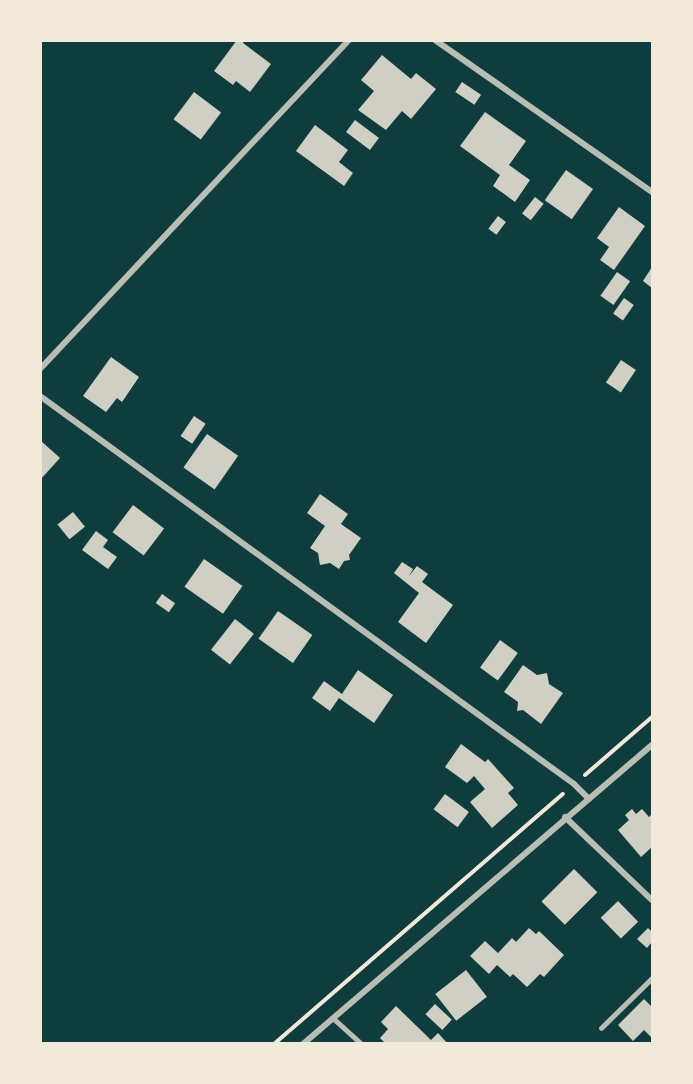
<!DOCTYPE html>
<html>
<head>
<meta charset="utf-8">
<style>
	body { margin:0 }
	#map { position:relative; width:693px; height:1084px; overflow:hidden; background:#0f3d3e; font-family:Jost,sans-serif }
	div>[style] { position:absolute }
	.building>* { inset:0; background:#cfcfc3; transform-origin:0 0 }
	.path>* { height:4px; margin:-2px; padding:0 2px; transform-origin:2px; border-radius:2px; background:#f1e9da }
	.service>* { height:4.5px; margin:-2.25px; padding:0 2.25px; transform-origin:2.25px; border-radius:2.25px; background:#b8beb3 }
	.minor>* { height:6px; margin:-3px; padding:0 3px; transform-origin:3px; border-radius:3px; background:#b8beb3 }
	span { translate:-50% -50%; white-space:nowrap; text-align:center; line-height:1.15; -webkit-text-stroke:5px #f1e9da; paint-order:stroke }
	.frame { position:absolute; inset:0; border:42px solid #f1e9da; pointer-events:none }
</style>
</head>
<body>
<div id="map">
	<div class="building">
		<div style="clip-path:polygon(237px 40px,245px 40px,243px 43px,271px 64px,250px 92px,236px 81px,233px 85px,214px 71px)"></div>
		<div style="clip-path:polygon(382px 55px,411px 79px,416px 73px,436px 89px,411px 119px,402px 111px,386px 130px,358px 110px,374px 91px,361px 80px)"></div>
		<div style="left:462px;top:82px;width:23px;height:12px;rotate:34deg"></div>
		<div style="left:194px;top:92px;width:34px;height:34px;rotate:37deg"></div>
		<div style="clip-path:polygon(485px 112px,526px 141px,509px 165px,530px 180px,515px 202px,493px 186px,500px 175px,460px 146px)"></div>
		<div style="left:355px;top:120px;width:30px;height:15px;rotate:37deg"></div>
		<div style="clip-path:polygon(315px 125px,348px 150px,339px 162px,353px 173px,344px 186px,296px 151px)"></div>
		<div style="left:566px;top:170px;width:33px;height:37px;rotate:35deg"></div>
		<div style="left:535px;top:197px;width:11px;height:21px;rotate:38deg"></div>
		<div style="clip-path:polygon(619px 207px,645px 226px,614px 270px,600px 260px,609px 247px,597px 238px)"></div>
		<div style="left:498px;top:216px;width:10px;height:16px;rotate:37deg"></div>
		<div style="clip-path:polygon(652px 267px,652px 288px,643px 281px)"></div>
		<div style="left:617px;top:272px;width:16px;height:29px;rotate:35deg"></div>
		<div style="left:624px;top:298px;width:12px;height:19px;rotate:35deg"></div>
		<div style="clip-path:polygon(111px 357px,139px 377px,122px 402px,117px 398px,106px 412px,83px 396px)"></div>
		<div style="left:621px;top:360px;width:18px;height:27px;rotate:34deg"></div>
		<div style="left:194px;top:416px;width:14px;height:24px;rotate:34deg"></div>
		<div style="left:207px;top:434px;width:38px;height:41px;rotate:35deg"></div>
		<div style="clip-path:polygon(40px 440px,60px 458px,40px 480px)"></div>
		<div style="clip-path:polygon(320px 494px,348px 514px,341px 524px,361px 538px,349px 555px,350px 560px,344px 561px,339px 569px,330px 563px,320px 565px,318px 553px,310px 548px,325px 526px,307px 513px)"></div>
		<div style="left:133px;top:505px;width:39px;height:34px;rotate:37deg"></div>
		<div style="left:73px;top:512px;width:19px;height:20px;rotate:51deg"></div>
		<div style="clip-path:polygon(96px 531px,108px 540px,103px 547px,117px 557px,108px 569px,82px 550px)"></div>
		<div style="left:204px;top:559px;width:47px;height:34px;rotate:35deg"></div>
		<div style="clip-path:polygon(402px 562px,413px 569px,409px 576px,417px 566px,428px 574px,422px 582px,453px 605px,426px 643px,398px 622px,419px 593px,394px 573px)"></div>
		<div style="left:162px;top:594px;width:16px;height:11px;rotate:35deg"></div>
		<div style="left:278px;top:611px;width:42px;height:34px;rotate:35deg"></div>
		<div style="left:235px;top:619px;width:24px;height:39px;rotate:38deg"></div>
		<div style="left:500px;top:640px;width:22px;height:34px;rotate:36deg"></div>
		<div style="clip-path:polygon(523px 665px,537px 675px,547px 673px,549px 684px,563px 693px,541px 724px,523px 710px,517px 711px,518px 702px,504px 692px)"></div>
		<div style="clip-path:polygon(358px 670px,393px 695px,374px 723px,339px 698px,330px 711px,312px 698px,324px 681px,342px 694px)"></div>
		<div style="clip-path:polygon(461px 744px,485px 762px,488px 759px,514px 788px,508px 793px,518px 805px,492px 828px,470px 802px,485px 789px,474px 776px,467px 783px,445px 767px)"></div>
		<div style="left:445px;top:794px;width:30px;height:19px;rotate:37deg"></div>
		<div style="clip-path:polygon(632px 809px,636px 814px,642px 809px,649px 817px,652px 814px,652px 847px,641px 857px,618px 830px,629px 820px,625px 815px)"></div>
		<div style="left:574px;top:869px;width:33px;height:46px;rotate:45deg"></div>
		<div style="left:618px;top:901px;width:29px;height:24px;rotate:46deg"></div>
		<div style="clip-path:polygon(529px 928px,536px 934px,539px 931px,564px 955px,544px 977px,540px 974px,527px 987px,513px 974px,510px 977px,497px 965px,489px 974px,470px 956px,485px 941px,498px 953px,512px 938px,516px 942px)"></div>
		<div style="clip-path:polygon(648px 928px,652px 932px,652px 942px,647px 948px,637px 939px)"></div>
		<div style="left:466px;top:970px;width:34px;height:39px;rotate:52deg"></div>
		<div style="clip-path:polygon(644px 999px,652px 1007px,652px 1038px,644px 1030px,633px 1041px,618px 1025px)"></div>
		<div style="left:435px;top:1004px;width:23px;height:14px;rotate:43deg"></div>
		<div style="clip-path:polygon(396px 1006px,431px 1040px,438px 1033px,448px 1044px,386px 1044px,380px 1038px,388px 1029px,381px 1022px)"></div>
	</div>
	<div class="path">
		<div style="left:585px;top:775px;width:89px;rotate:-40.9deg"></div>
		<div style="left:274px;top:1044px;width:382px;rotate:-40.9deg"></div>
	</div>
	<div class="service">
		<div style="left:333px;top:1018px;width:39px;rotate:42deg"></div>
		<div style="left:601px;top:1028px;width:71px;rotate:-44.4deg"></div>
	</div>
	<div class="minor">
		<div style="left:435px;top:40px;width:265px;rotate:35deg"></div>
		<div style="left:40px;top:369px;width:451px;rotate:-46.8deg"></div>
		<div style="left:40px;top:396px;width:660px;rotate:36deg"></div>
		<div style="left:574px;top:784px;width:21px;rotate:45deg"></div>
		<div style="left:565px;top:817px;width:120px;rotate:43.7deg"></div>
		<div style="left:303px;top:1044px;width:460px;rotate:-40.6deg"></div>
	</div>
	<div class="frame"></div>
</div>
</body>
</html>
